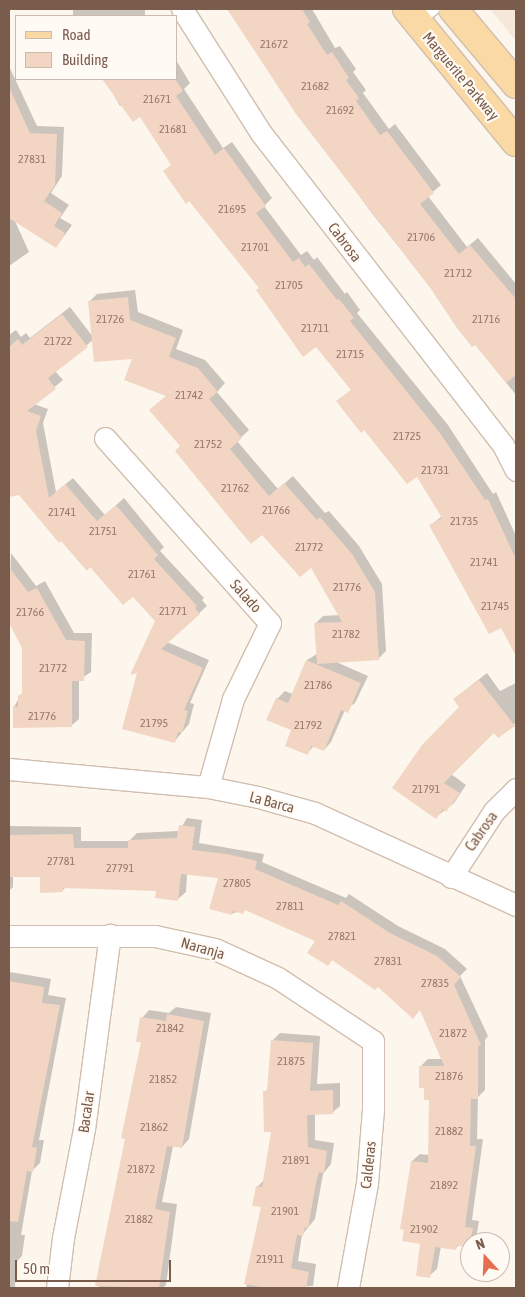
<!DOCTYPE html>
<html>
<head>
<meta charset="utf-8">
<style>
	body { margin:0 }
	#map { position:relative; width:525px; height:1297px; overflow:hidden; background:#fdf6ec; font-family:"Asap Condensed",sans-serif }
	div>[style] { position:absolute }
	.residential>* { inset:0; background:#f5e8da }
	.shadow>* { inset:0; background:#0003; transform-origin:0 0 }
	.building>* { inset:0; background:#f3d5c3 }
	.roads { filter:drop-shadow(1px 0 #d1beb0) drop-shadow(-1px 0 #d1beb0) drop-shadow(0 1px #d1beb0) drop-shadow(0 -1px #d1beb0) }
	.lane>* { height:11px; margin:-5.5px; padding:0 5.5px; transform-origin:5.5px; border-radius:5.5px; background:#fff }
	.street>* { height:21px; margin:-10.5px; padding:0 10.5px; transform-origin:10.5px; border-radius:10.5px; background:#fff }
	.primary>* { height:28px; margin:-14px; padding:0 14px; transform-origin:14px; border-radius:14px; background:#fbd9a5 }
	span { translate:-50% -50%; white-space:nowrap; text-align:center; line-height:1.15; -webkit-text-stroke:4.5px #fffaf3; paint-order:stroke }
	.number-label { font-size:12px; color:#987a6a }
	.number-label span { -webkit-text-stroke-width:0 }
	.street-label { font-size:15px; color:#7a5c4d }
	.frame { position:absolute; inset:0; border:10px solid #7a5c4d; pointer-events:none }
	.legend { position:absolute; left:15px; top:15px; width:162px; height:65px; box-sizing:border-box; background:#fffaf3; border:1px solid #cabbb1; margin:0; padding:6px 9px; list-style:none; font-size:15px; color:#7a5c4d }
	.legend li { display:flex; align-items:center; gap:10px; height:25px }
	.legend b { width:25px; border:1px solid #cabbb1 }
	.north { position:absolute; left:460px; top:1232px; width:50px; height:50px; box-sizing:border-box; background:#fffaf3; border:1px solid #cabbb1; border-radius:50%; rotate:340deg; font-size:14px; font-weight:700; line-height:20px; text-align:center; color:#7a5c4d }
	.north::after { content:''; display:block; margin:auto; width:18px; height:22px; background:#e76f51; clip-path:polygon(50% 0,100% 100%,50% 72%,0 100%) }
	.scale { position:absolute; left:15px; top:1260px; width:156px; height:22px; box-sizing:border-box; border:2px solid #7a5c4d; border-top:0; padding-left:6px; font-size:15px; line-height:18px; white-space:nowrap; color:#7a5c4d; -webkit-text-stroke:4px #fffaf3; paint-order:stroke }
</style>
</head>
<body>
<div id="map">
	<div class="residential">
		<div style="clip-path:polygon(490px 9px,516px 9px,516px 41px)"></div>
	</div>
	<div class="shadow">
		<div style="left:73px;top:9px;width:72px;height:8px"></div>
		<div style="clip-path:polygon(232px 9px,312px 9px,335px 48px,340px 46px,356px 69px,353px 72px,366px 90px,363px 93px,389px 129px,395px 124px,441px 185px,428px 196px,467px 247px,478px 238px,516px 284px,516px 395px,371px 212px,275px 80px)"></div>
		<div style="clip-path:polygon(176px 60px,190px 83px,184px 89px,223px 148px,232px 142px,272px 198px,264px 206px,301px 255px,307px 251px,314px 260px,317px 257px,345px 294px,347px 292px,360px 310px,357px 313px,448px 425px,493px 494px,496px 492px,516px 536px,516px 653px,501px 626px,431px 525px,442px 516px,417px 475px,338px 401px,352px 389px,317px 345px,260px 287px,140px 116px,123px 104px,120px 106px,105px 79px,176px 79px)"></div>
		<div style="clip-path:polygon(9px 66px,37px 126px,64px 127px,62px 176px,51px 193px,69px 205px,60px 218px,72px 225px,56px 247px,15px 221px,29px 252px,9px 266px,9px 189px,20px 172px,9px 171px)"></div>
		<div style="clip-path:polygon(135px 290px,138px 312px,183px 330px,176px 349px,205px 360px,225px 383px,217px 392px,249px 430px,237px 441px,278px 489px,293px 476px,325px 513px,329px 511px,359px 546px,382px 584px,386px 651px,378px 659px,334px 661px,368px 676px,355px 703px,345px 710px,331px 742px,324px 750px,314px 746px,307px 753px,277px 699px,285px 691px,293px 694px,307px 660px,317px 654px,315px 624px,323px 616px,340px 615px,311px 566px,182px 446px,167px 395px,134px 357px,93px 340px,55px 371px,63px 380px,34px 404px,48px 409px,43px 423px,56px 492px,73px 478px,105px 515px,124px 498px,164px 547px,160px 551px,204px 598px,202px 600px,207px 606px,167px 642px,209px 660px,190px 703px,194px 704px,189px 724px,174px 742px,156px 621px,133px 595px,20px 494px,9px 496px,9px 335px,16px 330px,21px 337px,26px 333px,30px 338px,70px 307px,93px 337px,89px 302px,97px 294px)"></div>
		<div style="clip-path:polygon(11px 553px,36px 586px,45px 581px,74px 633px,92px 633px,91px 672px,79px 680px,79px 719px,71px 726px,14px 707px,23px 691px,24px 647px,9px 620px)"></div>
		<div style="clip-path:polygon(487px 673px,500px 691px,516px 683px,516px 723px,498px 736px,494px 731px,451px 774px,466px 785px,454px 803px,436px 817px,461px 707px,454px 699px)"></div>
		<div style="clip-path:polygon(187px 818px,202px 820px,199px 843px,264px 854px,262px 862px,346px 898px,349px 894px,398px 926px,445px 949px,467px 969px,460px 976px,488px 1036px,485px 1040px,485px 1090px,478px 1097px,477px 1139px,483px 1139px,472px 1220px,479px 1221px,476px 1239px,468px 1246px,459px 1245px,455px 1249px,441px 1246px,437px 1269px,429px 1276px,421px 1243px,412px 1161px,420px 1154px,429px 1155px,430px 1099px,420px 1067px,428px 1059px,442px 1059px,421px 1009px,333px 959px,327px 965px,317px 940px,246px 909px,231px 914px,219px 877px,187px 874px,186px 892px,178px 899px,157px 889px,66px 887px,62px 891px,41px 876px,13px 876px,13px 887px,9px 891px,9px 826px,81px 827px,81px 841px,129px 841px,137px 833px,179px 831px)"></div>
		<div style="clip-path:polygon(10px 972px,51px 979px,48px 995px,66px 998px,39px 1140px,44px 1140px,40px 1163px,32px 1171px,21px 1235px,25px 1235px,22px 1256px,16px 1262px,15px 1288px,9px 1288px,9px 1043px,13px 1021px,9px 1020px)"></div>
		<div style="clip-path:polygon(176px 1007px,211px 1013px,189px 1139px,182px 1147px,173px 1146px,162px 1202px,177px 1204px,166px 1285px,163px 1288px,99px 1288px,100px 1262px,105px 1257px,142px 1041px,142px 1018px,149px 1010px,169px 1013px)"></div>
		<div style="clip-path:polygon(280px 1033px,320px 1036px,317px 1084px,340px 1083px,340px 1106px,332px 1113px,315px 1114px,315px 1140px,334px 1143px,331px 1164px,323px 1174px,315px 1219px,302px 1235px,298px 1261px,316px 1264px,313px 1286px,246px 1288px,262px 1206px,257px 1187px,264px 1180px,272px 1130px,265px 1092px,269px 1088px,272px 1041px)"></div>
	</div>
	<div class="building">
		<div style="clip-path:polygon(227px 9px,302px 9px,310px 22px,307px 24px,327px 55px,332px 52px,349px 78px,346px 80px,359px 98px,356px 101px,380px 135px,387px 131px,434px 193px,420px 204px,459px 254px,470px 245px,516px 299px,516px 375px,506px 383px,475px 345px,472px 347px,457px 328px,431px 289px,296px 114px)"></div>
		<div style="clip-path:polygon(102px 79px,175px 79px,183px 91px,176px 96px,215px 155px,224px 148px,266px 206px,256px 213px,293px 262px,299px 258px,305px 267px,309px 264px,337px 300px,339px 299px,354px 318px,350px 321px,440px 433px,485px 500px,488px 499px,516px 559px,516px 656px,501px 628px,489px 634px,429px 525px,442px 518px,417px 477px,407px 484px,364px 430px,361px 433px,336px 401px,351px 390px,316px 347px,303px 357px,256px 290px,259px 288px,189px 201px,186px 204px,163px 171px,171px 165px,140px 117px,133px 122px)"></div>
		<div style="clip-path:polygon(9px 87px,30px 133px,57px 134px,55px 185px,44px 201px,62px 213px,54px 226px,65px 233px,56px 248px,9px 218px)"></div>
		<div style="clip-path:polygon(128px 297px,130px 320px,176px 338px,169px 357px,198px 368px,218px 392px,209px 399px,242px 438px,230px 449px,269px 496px,284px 483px,317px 520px,320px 517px,352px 554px,375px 592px,379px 660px,317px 664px,314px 623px,342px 622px,311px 568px,300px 577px,262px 535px,251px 544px,235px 525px,175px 451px,180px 446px,149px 410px,166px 396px,124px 380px,132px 359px,94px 362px,88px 301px)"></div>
		<div style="clip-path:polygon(62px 314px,88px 347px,48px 378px,56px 389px,27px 411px,41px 416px,36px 431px,49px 498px,65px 484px,97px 521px,116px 505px,158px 555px,154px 559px,197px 606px,195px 608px,200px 614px,161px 649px,203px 668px,184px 710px,188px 711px,182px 733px,178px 732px,175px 743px,122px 729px,137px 673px,130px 675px,155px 621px,133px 597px,123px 605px,90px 567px,87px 571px,61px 541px,59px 543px,19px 495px,9px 497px,9px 347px,18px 339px,22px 345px)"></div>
		<div style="clip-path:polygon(9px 567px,28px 592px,37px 588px,66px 640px,85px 641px,84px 681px,72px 681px,72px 727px,13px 728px,13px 706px,18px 707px,18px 695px,22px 695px,22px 648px,9px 623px)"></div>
		<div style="clip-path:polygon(306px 660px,361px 683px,348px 713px,341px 710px,324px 751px,311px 746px,308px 755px,285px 746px,291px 730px,266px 720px,276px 698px,288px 703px)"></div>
		<div style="clip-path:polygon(479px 680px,515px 726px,498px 738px,494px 733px,444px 783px,460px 793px,446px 812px,443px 809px,436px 819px,392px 788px,422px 745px,459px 707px,453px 699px)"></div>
		<div style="clip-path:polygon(179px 825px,195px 827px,192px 850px,227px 854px,257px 861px,255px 869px,338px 905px,341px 901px,390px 933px,437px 956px,461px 977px,454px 985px,481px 1045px,478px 1046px,478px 1099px,471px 1099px,470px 1146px,476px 1146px,465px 1227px,473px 1228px,469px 1248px,457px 1245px,456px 1250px,435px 1247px,430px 1278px,416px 1276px,420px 1244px,402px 1241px,404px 1230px,400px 1229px,411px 1161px,428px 1163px,429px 1100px,424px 1100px,424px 1088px,419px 1088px,419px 1066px,444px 1066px,420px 1010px,413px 1019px,378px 987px,375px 990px,332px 960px,328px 966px,307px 953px,315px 941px,245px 910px,243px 914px,233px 911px,232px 915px,209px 909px,218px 878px,181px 874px,178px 901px,155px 898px,156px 891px,63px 888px,63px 892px,40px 893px,40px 877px,9px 877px,9px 835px,73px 834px,74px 848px,128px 848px,128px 840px,177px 838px)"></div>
		<div style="clip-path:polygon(9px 981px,44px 987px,42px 1003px,60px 1005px,32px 1147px,37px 1148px,33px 1172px,27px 1171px,18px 1222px,9px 1221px)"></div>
		<div style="clip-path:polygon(167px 1014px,204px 1021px,182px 1148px,167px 1146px,155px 1209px,170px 1212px,159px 1288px,95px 1286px,125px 1139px,121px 1138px,141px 1042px,136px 1042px,140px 1017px,166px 1021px)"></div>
		<div style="clip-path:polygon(271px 1040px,313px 1043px,310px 1091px,333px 1090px,333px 1114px,307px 1115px,308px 1147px,327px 1151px,324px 1173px,319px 1172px,316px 1183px,308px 1228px,305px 1227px,303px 1236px,297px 1235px,291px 1268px,309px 1272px,306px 1288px,267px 1288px,244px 1284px,261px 1207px,252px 1206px,256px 1186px,262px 1187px,271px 1132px,264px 1132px,263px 1091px,267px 1091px)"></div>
	</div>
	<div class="roads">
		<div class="lane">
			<div style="left:417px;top:21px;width:20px;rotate:-37deg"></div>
		</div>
		<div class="street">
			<div style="left:182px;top:9px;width:147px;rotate:57.5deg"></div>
			<div style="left:261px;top:133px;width:395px;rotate:52.2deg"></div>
			<div style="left:503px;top:445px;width:28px;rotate:63deg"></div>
			<div style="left:105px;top:438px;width:248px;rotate:48.3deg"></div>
			<div style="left:270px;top:623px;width:85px;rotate:116deg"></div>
			<div style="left:233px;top:699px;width:91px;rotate:105.9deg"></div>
			<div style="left:9px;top:769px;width:200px;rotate:5.2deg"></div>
			<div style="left:208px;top:787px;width:51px;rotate:11.3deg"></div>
			<div style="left:258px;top:797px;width:59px;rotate:15.7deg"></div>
			<div style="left:315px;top:813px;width:221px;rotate:24.6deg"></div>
			<div style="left:451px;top:877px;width:79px;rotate:-56.9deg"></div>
			<div style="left:494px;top:811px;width:31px;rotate:-45deg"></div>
			<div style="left:9px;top:936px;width:146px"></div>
			<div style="left:155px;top:936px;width:61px;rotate:12.2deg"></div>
			<div style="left:215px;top:949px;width:69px;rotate:24.7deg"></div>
			<div style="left:278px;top:978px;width:114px;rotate:33.6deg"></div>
			<div style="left:373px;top:1041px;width:68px;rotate:90deg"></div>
			<div style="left:373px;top:1109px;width:74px;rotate:94.6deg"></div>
			<div style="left:367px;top:1183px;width:107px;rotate:100.3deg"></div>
			<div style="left:57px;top:1288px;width:50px;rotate:-83.2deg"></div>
			<div style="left:63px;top:1238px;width:111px;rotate:-79.1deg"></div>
			<div style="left:84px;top:1129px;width:196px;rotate:-82.4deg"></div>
		</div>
		<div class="primary">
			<div style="left:407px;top:9px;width:172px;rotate:50.7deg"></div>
			<div style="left:453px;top:9px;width:98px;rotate:50deg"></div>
		</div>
	</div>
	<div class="number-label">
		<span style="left:274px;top:45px">21672</span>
		<span style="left:315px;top:87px">21682</span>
		<span style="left:157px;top:100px">21671</span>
		<span style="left:340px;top:111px">21692</span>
		<span style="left:173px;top:130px">21681</span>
		<span style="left:32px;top:160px">27831</span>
		<span style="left:232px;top:210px">21695</span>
		<span style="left:421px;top:238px">21706</span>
		<span style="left:255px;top:248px">21701</span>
		<span style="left:458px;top:274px">21712</span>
		<span style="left:289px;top:286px">21705</span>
		<span style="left:110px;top:320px">21726</span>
		<span style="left:486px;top:320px">21716</span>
		<span style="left:315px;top:329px">21711</span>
		<span style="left:58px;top:342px">21722</span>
		<span style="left:350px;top:355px">21715</span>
		<span style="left:189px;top:396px">21742</span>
		<span style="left:407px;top:437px">21725</span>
		<span style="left:208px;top:445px">21752</span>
		<span style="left:435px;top:471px">21731</span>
		<span style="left:235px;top:489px">21762</span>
		<span style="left:276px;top:511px">21766</span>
		<span style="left:62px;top:513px">21741</span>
		<span style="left:464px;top:522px">21735</span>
		<span style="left:103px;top:532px">21751</span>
		<span style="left:309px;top:548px">21772</span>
		<span style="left:484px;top:563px">21741</span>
		<span style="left:142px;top:575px">21761</span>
		<span style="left:347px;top:588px">21776</span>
		<span style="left:495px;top:607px">21745</span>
		<span style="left:173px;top:612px">21771</span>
		<span style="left:30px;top:613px">21766</span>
		<span style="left:346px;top:635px">21782</span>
		<span style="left:53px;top:669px">21772</span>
		<span style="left:318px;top:686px">21786</span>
		<span style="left:42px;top:717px">21776</span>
		<span style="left:154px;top:724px">21795</span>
		<span style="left:308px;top:726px">21792</span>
		<span style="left:426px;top:790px">21791</span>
		<span style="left:61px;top:862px">27781</span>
		<span style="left:120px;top:869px">27791</span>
		<span style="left:237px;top:884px">27805</span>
		<span style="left:290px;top:907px">27811</span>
		<span style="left:342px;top:937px">27821</span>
		<span style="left:388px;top:962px">27831</span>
		<span style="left:435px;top:984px">27835</span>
		<span style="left:170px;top:1029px">21842</span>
		<span style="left:453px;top:1034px">21872</span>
		<span style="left:291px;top:1062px">21875</span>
		<span style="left:449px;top:1077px">21876</span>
		<span style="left:163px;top:1080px">21852</span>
		<span style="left:154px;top:1128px">21862</span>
		<span style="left:449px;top:1132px">21882</span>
		<span style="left:296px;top:1161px">21891</span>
		<span style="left:141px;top:1170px">21872</span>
		<span style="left:444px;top:1186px">21892</span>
		<span style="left:285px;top:1212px">21901</span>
		<span style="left:139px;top:1220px">21882</span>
		<span style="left:424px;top:1230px">21902</span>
		<span style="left:270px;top:1260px">21911</span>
	</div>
	<div class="street-label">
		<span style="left:461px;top:76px;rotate:50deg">Marguerite Parkway</span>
		<span style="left:345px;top:242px;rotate:53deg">Cabrosa</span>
		<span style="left:246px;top:596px;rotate:48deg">Salado</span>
		<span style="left:272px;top:802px;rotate:15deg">La Barca</span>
		<span style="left:481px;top:831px;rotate:-55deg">Cabrosa</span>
		<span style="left:203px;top:948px;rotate:16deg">Naranja</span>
		<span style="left:86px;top:1112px;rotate:-82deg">Bacalar</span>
		<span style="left:368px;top:1165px;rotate:-84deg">Calderas</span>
	</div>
	<div class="frame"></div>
	<ul class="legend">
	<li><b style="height:6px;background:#fbd9a5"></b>Road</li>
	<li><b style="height:14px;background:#f3d5c3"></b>Building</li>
	</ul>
	<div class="north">N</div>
	<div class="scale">50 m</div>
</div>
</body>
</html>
